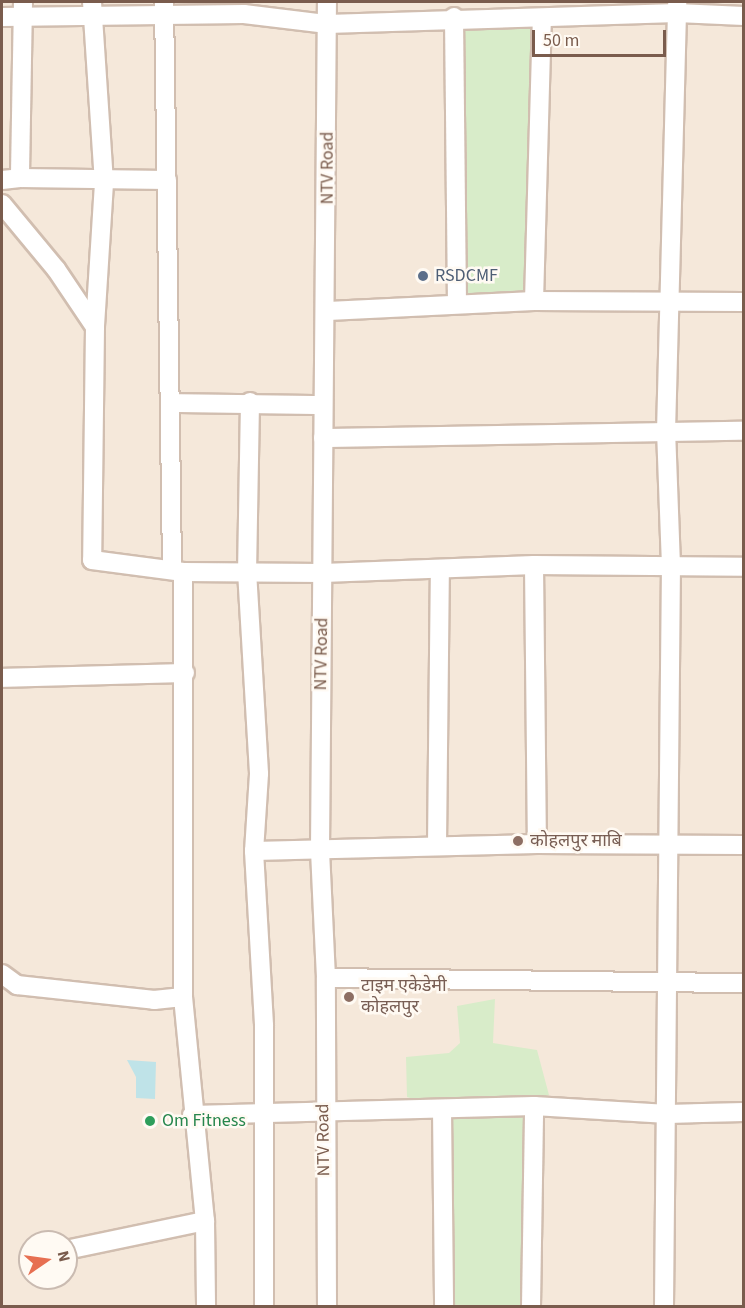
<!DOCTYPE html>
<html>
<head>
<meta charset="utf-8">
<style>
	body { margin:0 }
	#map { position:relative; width:745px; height:1308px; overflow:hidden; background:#fdf6ec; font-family:"Source Sans 3","Noto Sans Devanagari",sans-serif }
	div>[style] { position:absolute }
	.residential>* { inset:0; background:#f5e8da }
	.green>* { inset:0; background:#d8ecc9; transform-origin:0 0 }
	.water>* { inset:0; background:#bfe3e8 }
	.roads { filter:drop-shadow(2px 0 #d1beb0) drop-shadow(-2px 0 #d1beb0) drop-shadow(0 2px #d1beb0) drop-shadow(0 -2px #d1beb0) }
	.minor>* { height:18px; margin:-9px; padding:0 9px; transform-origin:9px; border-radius:9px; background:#fff }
	.dots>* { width:16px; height:16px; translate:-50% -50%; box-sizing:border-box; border:3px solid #fffaf3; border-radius:50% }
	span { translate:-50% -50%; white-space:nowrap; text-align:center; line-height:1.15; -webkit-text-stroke:5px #fffaf3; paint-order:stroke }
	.street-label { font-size:18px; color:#7a5c4d }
	.service-label { font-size:18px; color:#4e5e75 }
	.left { translate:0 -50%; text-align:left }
	.education-label { font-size:18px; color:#785e54 }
	.leisure-label { font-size:18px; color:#27864d }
	.frame { position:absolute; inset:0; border:3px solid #7a5c4d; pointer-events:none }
	.north { position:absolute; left:18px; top:1230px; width:60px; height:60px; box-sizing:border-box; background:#fffaf3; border:2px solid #cabbb1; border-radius:50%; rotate:77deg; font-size:16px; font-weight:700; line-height:24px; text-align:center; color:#7a5c4d }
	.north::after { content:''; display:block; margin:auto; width:21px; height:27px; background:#e76f51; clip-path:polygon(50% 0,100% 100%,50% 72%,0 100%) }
	.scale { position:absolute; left:532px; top:30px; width:134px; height:27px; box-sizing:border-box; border:3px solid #7a5c4d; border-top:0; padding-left:8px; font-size:18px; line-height:21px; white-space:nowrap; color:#7a5c4d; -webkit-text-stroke:4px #fffaf3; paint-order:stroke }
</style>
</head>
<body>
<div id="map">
	<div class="residential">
		<div style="clip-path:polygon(evenodd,2px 2px,743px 2px,743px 1306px,2px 1306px,2px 2px,30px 1242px,66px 1242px,66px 1278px,30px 1278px,30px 1242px)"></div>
	</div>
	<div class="green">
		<div style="clip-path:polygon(462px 23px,534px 26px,528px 291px,466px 295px)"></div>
		<div style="clip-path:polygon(495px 999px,493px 1043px,537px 1050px,549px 1095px,518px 1104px,431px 1105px,407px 1097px,406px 1057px,449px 1053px,460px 1043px,457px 1006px)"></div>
		<div style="left:532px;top:1112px;width:194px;height:89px;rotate:91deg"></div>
	</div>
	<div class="water">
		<div style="clip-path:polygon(127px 1060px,156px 1062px,155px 1099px,136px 1098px,136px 1077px)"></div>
	</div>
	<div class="roads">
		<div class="minor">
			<div style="left:23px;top:2px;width:176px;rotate:91deg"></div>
			<div style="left:20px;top:178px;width:147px;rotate:0.8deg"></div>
			<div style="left:92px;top:2px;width:181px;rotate:86.2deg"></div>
			<div style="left:104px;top:183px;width:144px;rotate:93.6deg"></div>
			<div style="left:95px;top:327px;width:233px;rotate:90.7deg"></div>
			<div style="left:92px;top:560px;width:92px;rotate:7.5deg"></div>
			<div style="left:183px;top:572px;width:140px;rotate:0.4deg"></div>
			<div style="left:323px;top:573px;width:211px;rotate:-2.2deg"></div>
			<div style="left:534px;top:565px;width:210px;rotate:0.5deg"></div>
			<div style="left:164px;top:2px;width:564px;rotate:89.19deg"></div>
			<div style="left:2px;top:17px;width:242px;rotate:-0.7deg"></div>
			<div style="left:244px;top:14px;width:84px;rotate:6.9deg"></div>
			<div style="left:327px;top:24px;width:350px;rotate:-1.8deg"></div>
			<div style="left:677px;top:13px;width:67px;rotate:2.6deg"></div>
			<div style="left:454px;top:17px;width:286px;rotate:89.4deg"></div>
			<div style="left:2px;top:180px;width:18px;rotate:-6deg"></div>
			<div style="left:2px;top:204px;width:85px;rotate:50.3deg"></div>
			<div style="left:56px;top:269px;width:70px;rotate:56.1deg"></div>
			<div style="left:534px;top:301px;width:283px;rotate:-88.4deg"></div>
			<div style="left:328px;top:311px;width:206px;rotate:-2.8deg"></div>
			<div style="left:534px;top:301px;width:210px;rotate:0.3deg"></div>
			<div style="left:250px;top:402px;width:169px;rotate:91deg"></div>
			<div style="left:247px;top:571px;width:203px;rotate:86.6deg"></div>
			<div style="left:259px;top:774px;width:77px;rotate:93.7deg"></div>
			<div style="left:254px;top:851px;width:175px;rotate:86.7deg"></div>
			<div style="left:264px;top:1026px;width:280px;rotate:90deg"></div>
			<div style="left:171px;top:403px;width:152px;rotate:0.8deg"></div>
			<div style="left:323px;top:438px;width:421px;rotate:-1deg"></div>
			<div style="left:534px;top:565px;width:279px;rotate:89.4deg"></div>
			<div style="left:183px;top:572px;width:425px;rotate:90deg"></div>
			<div style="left:183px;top:997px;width:225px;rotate:84.4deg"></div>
			<div style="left:205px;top:1221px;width:85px;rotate:89.3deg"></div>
			<div style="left:2px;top:678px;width:183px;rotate:-1.6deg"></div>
			<div style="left:437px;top:845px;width:276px;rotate:-89.4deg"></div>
			<div style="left:254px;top:851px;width:283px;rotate:-1.4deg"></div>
			<div style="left:537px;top:844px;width:207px;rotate:0.3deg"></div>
			<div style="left:2px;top:974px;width:19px;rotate:36deg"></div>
			<div style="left:17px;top:985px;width:138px;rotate:6.2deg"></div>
			<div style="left:154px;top:1000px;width:29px;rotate:-6deg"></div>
			<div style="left:326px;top:978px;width:418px;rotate:0.7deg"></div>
			<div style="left:442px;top:1109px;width:197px;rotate:89.4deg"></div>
			<div style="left:192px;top:1115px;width:342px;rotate:-1.5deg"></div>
			<div style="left:534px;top:1106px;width:134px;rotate:3.4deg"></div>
			<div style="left:668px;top:1114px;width:76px;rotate:-1.5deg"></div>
			<div style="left:66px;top:1250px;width:142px;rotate:-11.8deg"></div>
			<div style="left:327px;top:1306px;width:328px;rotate:-90.2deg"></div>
			<div style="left:326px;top:978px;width:128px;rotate:-92.7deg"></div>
			<div style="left:320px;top:850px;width:848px;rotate:-89.53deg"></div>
			<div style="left:531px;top:1306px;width:200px;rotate:-89.1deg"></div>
			<div style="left:664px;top:1306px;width:740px;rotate:-89.46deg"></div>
			<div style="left:671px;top:566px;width:134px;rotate:-92.1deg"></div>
			<div style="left:666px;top:432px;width:430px;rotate:-88.5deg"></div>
		</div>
	</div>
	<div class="dots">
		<div style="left:423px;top:276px;background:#5c6f8a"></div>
		<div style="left:518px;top:841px;background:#8d6e63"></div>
		<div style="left:349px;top:997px;background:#8d6e63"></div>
		<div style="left:150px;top:1121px;background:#2e9e5b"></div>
	</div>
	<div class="street-label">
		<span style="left:328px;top:168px;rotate:-90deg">NTV Road</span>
		<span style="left:322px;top:654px;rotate:-89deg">NTV Road</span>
		<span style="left:324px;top:1140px;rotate:-91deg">NTV Road</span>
	</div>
	<div class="service-label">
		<span class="left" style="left:435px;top:276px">RSDCMF</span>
	</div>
	<div class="education-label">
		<span class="left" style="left:530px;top:841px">कोहलपुर माबि</span>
		<span class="left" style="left:361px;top:997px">टाइम एकेडेमी<br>कोहलपुर</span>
	</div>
	<div class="leisure-label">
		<span class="left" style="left:162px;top:1121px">Om Fitness</span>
	</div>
	<div class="frame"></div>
	<div class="north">N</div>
	<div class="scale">50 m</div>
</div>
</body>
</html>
